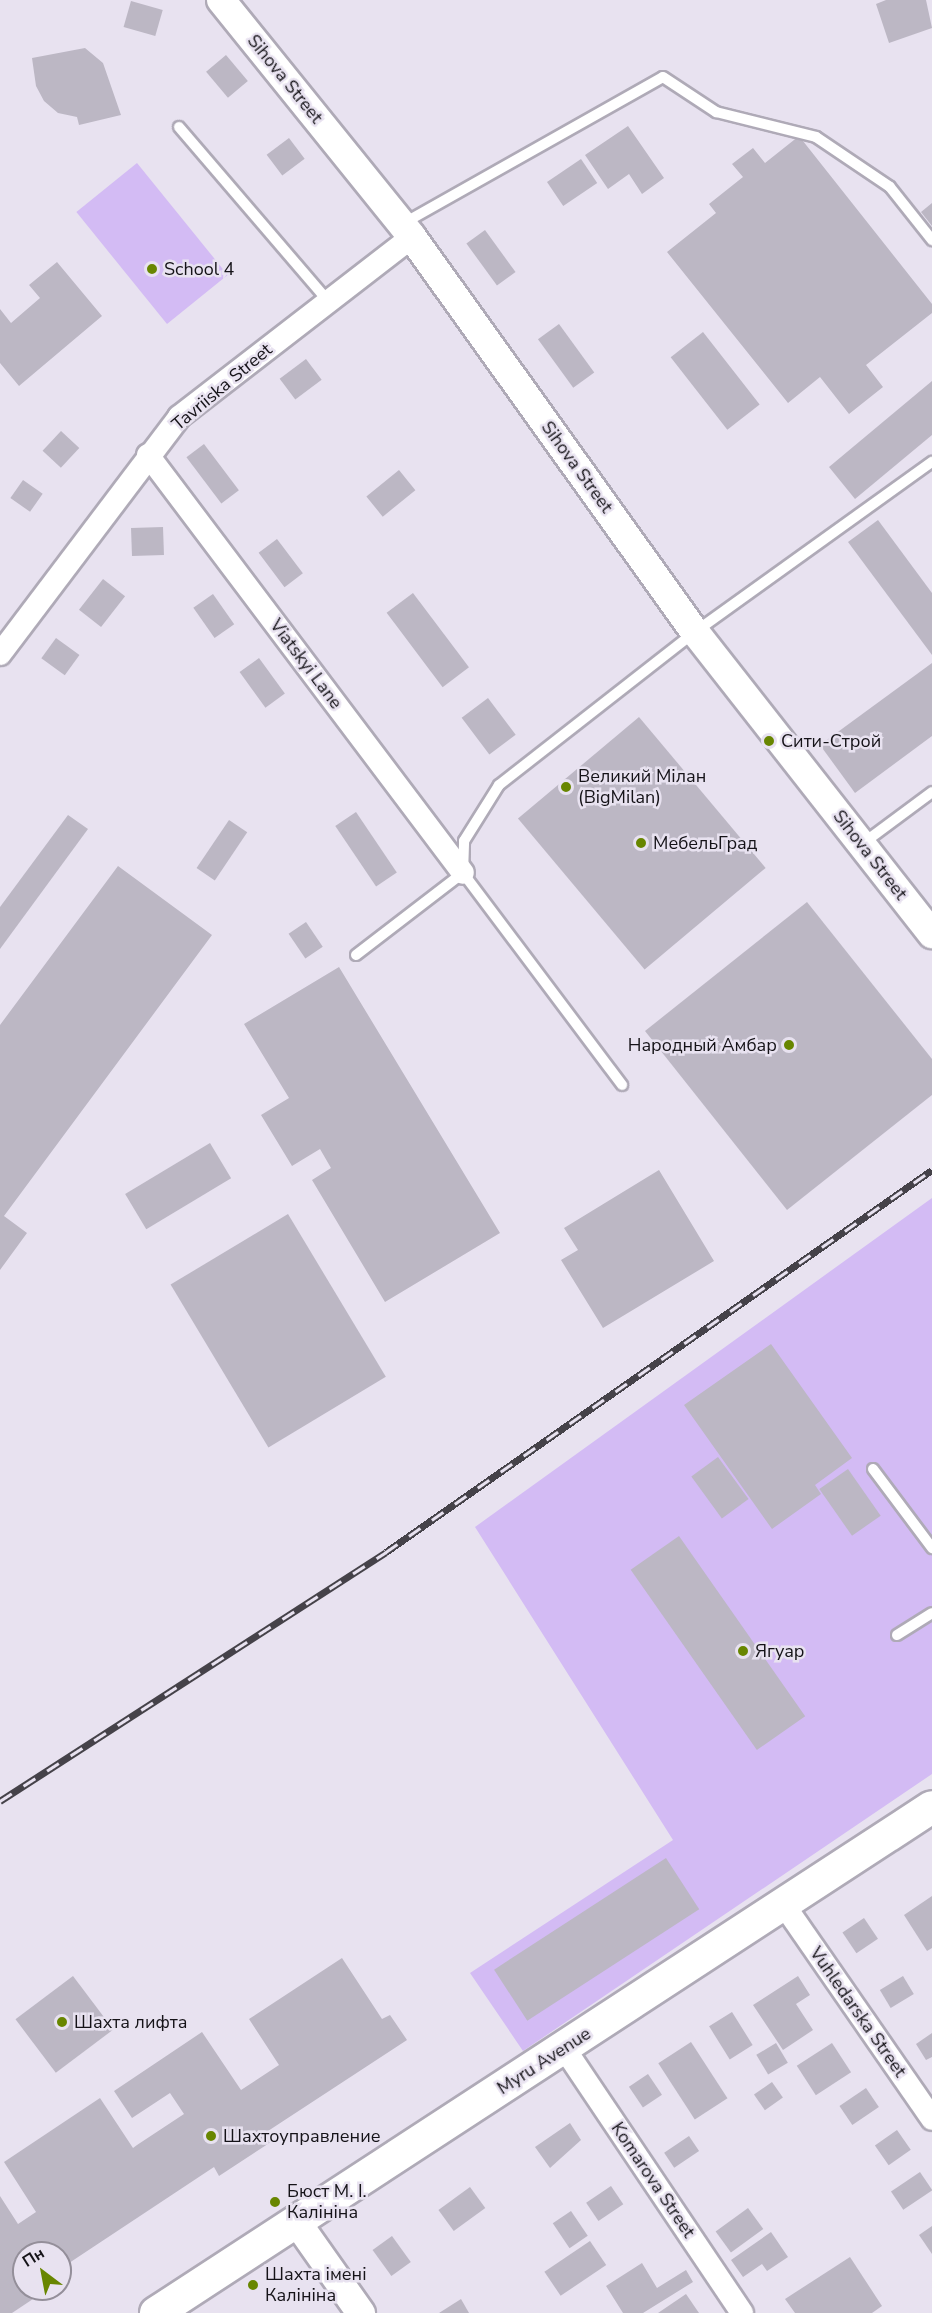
<!DOCTYPE html>
<html>
<head>
<meta charset="utf-8">
<style>
	body { margin:0 }
	#map { position:relative; width:932px; height:2313px; overflow:hidden; background:#e8e2f0; font-family:"Nunito Sans",sans-serif }
	div>[style] { position:absolute }
	.green>* { inset:0; background:#d3bbf4; transform-origin:0 0 }
	.building>* { inset:0; background:#bcb7c4; transform-origin:0 0 }
	.roads { filter:drop-shadow(2px 0 #afaab7) drop-shadow(-2px 0 #afaab7) drop-shadow(0 2px #afaab7) drop-shadow(0 -2px #afaab7) }
	.service>* { height:10px; margin:-5px; padding:0 5px; transform-origin:5px; border-radius:5px; background:#fff }
	.minor>* { height:22px; margin:-11px; padding:0 11px; transform-origin:11px; border-radius:11px; background:#fff }
	.tertiary>* { height:28px; margin:-14px; padding:0 14px; transform-origin:14px; border-radius:14px; background:#fff }
	.secondary>* { height:32px; margin:-16px; padding:0 16px; transform-origin:16px; border-radius:16px; background:#fff }
	.rail>* { height:7px; margin-top:-3.5px; transform-origin:0; background:repeating-linear-gradient(90deg,#e8e2f0 0 14px,#454249 0 28px); box-sizing:border-box; border-block:2px solid #454249 }
	.dots>* { width:16px; height:16px; translate:-50% -50%; box-sizing:border-box; border:3px solid #e8e2f0; border-radius:50% }
	span { translate:-50% -50%; white-space:nowrap; text-align:center; line-height:1.15; -webkit-text-stroke:5px #e8e2f0; paint-order:stroke }
	.street-label { font-size:18px; color:#151318 }
	.poi-label { font-size:18px; color:#151318 }
	.left { translate:0 -50%; text-align:left }
	.right { translate:-100% -50%; text-align:right }
	.north { position:absolute; left:12px; top:2241px; width:60px; height:60px; box-sizing:border-box; background:#e8e2f0; border:2px solid #948f9a; border-radius:50%; rotate:328deg; font-size:16px; font-weight:700; line-height:24px; text-align:center; color:#151318 }
	.north::after { content:''; display:block; margin:auto; width:21px; height:27px; background:#688600; clip-path:polygon(50% 0,100% 100%,50% 72%,0 100%) }
</style>
</head>
<body>
<div id="map">
	<div class="green">
		<div style="left:137px;top:163px;width:144px;height:78px;rotate:51deg"></div>
		<div style="clip-path:polygon(932px 1198px,932px 1774px,523px 2051px,470px 1973px,673px 1840px,475px 1527px)"></div>
	</div>
	<div class="building">
		<div style="clip-path:polygon(886px 0,926px 0,932px 28px,889px 43px,876px 4px)"></div>
		<div style="left:131px;top:1px;width:33px;height:27px;rotate:16deg"></div>
		<div style="clip-path:polygon(85px 48px,103px 63px,121px 115px,79px 125px,77px 117px,58px 113px,44px 101px,36px 86px,32px 58px)"></div>
		<div style="left:226px;top:55px;width:34px;height:26px;rotate:50deg"></div>
		<div style="clip-path:polygon(628px 126px,664px 178px,642px 194px,629px 174px,608px 189px,585px 155px)"></div>
		<div style="clip-path:polygon(799px 136px,932px 304px,932px 313px,866px 365px,883px 387px,849px 414px,820px 377px,788px 403px,667px 252px,716px 213px,709px 204px,743px 177px,732px 164px,753px 148px,765px 163px)"></div>
		<div style="left:289px;top:138px;width:26px;height:28px;rotate:53deg"></div>
		<div style="left:581px;top:159px;width:29px;height:41px;rotate:56deg"></div>
		<div style="clip-path:polygon(932px 203px,932px 226px,921px 212px)"></div>
		<div style="left:485px;top:230px;width:52px;height:23px;rotate:54deg"></div>
		<div style="clip-path:polygon(57px 262px,102px 316px,19px 386px,0 363px,0 309px,11px 323px,40px 298px,29px 285px)"></div>
		<div style="left:559px;top:324px;width:60px;height:26px;rotate:54deg"></div>
		<div style="left:703px;top:332px;width:92px;height:41px;rotate:52deg"></div>
		<div style="left:306px;top:359px;width:26px;height:33px;rotate:53deg"></div>
		<div style="clip-path:polygon(932px 381px,932px 435px,855px 499px,829px 467px)"></div>
		<div style="left:61px;top:431px;width:25px;height:27px;rotate:43deg"></div>
		<div style="left:204px;top:444px;width:58px;height:22px;rotate:53deg"></div>
		<div style="left:399px;top:470px;width:26px;height:42px;rotate:51deg"></div>
		<div style="left:23px;top:480px;width:24px;height:22px;rotate:35deg"></div>
		<div style="clip-path:polygon(878px 520px,932px 593px,932px 655px,848px 542px)"></div>
		<div style="left:163px;top:527px;width:28px;height:32px;rotate:88deg"></div>
		<div style="left:277px;top:539px;width:43px;height:23px;rotate:53deg"></div>
		<div style="left:103px;top:579px;width:28px;height:39px;rotate:38deg"></div>
		<div style="left:413px;top:593px;width:93px;height:33px;rotate:53deg"></div>
		<div style="left:213px;top:594px;width:37px;height:24px;rotate:55deg"></div>
		<div style="left:56px;top:638px;width:29px;height:25px;rotate:36deg"></div>
		<div style="left:259px;top:658px;width:44px;height:24px;rotate:54deg"></div>
		<div style="clip-path:polygon(932px 663px,932px 736px,855px 793px,820px 745px)"></div>
		<div style="left:488px;top:698px;width:46px;height:33px;rotate:53deg"></div>
		<div style="left:639px;top:717px;width:197px;height:158px;rotate:50deg"></div>
		<div style="left:356px;top:812px;width:73px;height:25px;rotate:56deg"></div>
		<div style="clip-path:polygon(68px 815px,88px 829px,0 949px,0 907px)"></div>
		<div style="left:229px;top:820px;width:22px;height:58px;rotate:34deg"></div>
		<div style="clip-path:polygon(118px 866px,212px 935px,4px 1216px,27px 1233px,0 1270px,0 1025px)"></div>
		<div style="clip-path:polygon(807px 902px,932px 1059px,932px 1095px,787px 1210px,645px 1031px)"></div>
		<div style="left:306px;top:922px;width:30px;height:21px;rotate:56deg"></div>
		<div style="clip-path:polygon(339px 967px,500px 1233px,385px 1302px,312px 1180px,331px 1168px,320px 1149px,292px 1166px,261px 1115px,289px 1098px,244px 1024px)"></div>
		<div style="left:210px;top:1143px;width:41px;height:99px;rotate:59deg"></div>
		<div style="clip-path:polygon(659px 1170px,714px 1261px,603px 1328px,561px 1260px,578px 1250px,564px 1228px)"></div>
		<div style="left:288px;top:1214px;width:190px;height:137px;rotate:59deg"></div>
		<div style="clip-path:polygon(771px 1344px,852px 1458px,815px 1485px,821px 1494px,772px 1529px,684px 1405px)"></div>
		<div style="left:718px;top:1457px;width:52px;height:33px;rotate:54deg"></div>
		<div style="left:848px;top:1469px;width:57px;height:35px;rotate:55deg"></div>
		<div style="left:679px;top:1536px;width:220px;height:59px;rotate:55deg"></div>
		<div style="left:666px;top:1858px;width:61px;height:205px;rotate:57deg"></div>
		<div style="clip-path:polygon(932px 1896px,932px 1948px,927px 1951px,904px 1915px)"></div>
		<div style="left:864px;top:1918px;width:25px;height:26px;rotate:56deg"></div>
		<div style="clip-path:polygon(342px 1958px,382px 2019px,390px 2015px,407px 2040px,268px 2131px,274px 2140px,219px 2176px,214px 2167px,60px 2269px,60px 2253px,24px 2253px,24px 2289px,48px 2289px,12px 2313px,0 2313px,0 2196px,18px 2224px,36px 2212px,4px 2162px,100px 2098px,133px 2148px,137px 2145px,184px 2114px,170px 2093px,132px 2118px,114px 2091px,202px 2032px,241px 2090px,279px 2065px,249px 2019px)"></div>
		<div style="left:73px;top:1976px;width:67px;height:72px;rotate:53deg"></div>
		<div style="clip-path:polygon(798px 1976px,810px 1995px,796px 2004px,813px 2030px,783px 2050px,753px 2005px)"></div>
		<div style="left:903px;top:1976px;width:21px;height:27px;rotate:59deg"></div>
		<div style="left:732px;top:2012px;width:39px;height:27px;rotate:58deg"></div>
		<div style="clip-path:polygon(932px 2033px,932px 2057px,926px 2060px,916px 2044px)"></div>
		<div style="left:691px;top:2042px;width:67px;height:39px;rotate:57deg"></div>
		<div style="left:776px;top:2043px;width:23px;height:23px;rotate:59deg"></div>
		<div style="left:832px;top:2043px;width:35px;height:42px;rotate:57deg"></div>
		<div style="left:648px;top:2074px;width:25px;height:23px;rotate:56deg"></div>
		<div style="left:772px;top:2082px;width:19px;height:22px;rotate:55deg"></div>
		<div style="left:866px;top:2088px;width:23px;height:32px;rotate:56deg"></div>
		<div style="clip-path:polygon(570px 2123px,581px 2140px,550px 2168px,535px 2147px)"></div>
		<div style="left:897px;top:2130px;width:24px;height:27px;rotate:55deg"></div>
		<div style="left:689px;top:2136px;width:18px;height:30px;rotate:56deg"></div>
		<div style="left:920px;top:2172px;width:22px;height:35px;rotate:56deg"></div>
		<div style="left:611px;top:2186px;width:22px;height:30px;rotate:56deg"></div>
		<div style="left:470px;top:2187px;width:26px;height:39px;rotate:54deg"></div>
		<div style="left:748px;top:2208px;width:26px;height:40px;rotate:54deg"></div>
		<div style="left:571px;top:2211px;width:30px;height:22px;rotate:56deg"></div>
		<div style="clip-path:polygon(932px 2226px,932px 2254px,919px 2235px)"></div>
		<div style="clip-path:polygon(771px 2232px,788px 2257px,767px 2271px,762px 2264px,743px 2277px,731px 2260px)"></div>
		<div style="left:392px;top:2236px;width:32px;height:24px;rotate:54deg"></div>
		<div style="left:590px;top:2241px;width:29px;height:55px;rotate:56deg"></div>
		<div style="clip-path:polygon(850px 2257px,882px 2306px,872px 2313px,795px 2313px,785px 2299px)"></div>
		<div style="clip-path:polygon(642px 2263px,657px 2288px,686px 2270px,693px 2282px,643px 2313px,623px 2313px,606px 2286px)"></div>
		<div style="clip-path:polygon(686px 2294px,699px 2313px,658px 2313px)"></div>
		<div style="clip-path:polygon(461px 2299px,469px 2313px,439px 2313px)"></div>
	</div>
	<div class="roads">
		<div class="service">
			<div style="left:179px;top:127px;width:229px;rotate:49.4deg"></div>
			<div style="left:404px;top:223px;width:297px;rotate:-29.4deg"></div>
			<div style="left:663px;top:77px;width:64px;rotate:33.4deg"></div>
			<div style="left:716px;top:112px;width:103px;rotate:14deg"></div>
			<div style="left:816px;top:137px;width:89px;rotate:34deg"></div>
			<div style="left:890px;top:187px;width:68px;rotate:51.6deg"></div>
			<div style="left:862px;top:844px;width:87px;rotate:-36.6deg"></div>
			<div style="left:463px;top:873px;width:265px;rotate:53.1deg"></div>
			<div style="left:356px;top:955px;width:135px;rotate:-37.5deg"></div>
			<div style="left:463px;top:873px;width:32px;rotate:-88deg"></div>
			<div style="left:464px;top:841px;width:66px;rotate:-58deg"></div>
			<div style="left:499px;top:785px;width:249px;rotate:-38deg"></div>
			<div style="left:695px;top:632px;width:292px;rotate:-35.7deg"></div>
			<div style="left:873px;top:1469px;width:99px;rotate:53.2deg"></div>
			<div style="left:897px;top:1635px;width:41px;rotate:-32.2deg"></div>
		</div>
		<div class="minor">
			<div style="left:148px;top:455px;width:523px;rotate:53deg"></div>
			<div style="left:0;top:654px;width:297px;rotate:-52.9deg"></div>
			<div style="left:179px;top:417px;width:294px;rotate:-37.7deg"></div>
			<div style="left:784px;top:1905px;width:260px;rotate:55.3deg"></div>
			<div style="left:564px;top:2048px;width:319px;rotate:56.1deg"></div>
		</div>
		<div class="tertiary">
			<div style="left:221px;top:0;width:304px;rotate:51.1deg"></div>
			<div style="left:412px;top:237px;width:486px;rotate:54.4deg"></div>
			<div style="left:695px;top:632px;width:384px;rotate:51.9deg"></div>
			<div style="left:296px;top:2221px;width:113px;rotate:54.8deg"></div>
		</div>
		<div class="secondary">
			<div style="left:156px;top:2313px;width:926px;rotate:-33.11deg"></div>
		</div>
	</div>
	<div class="rail">
		<div style="left:0;top:1801px;width:459px;rotate:-32.8deg"></div>
		<div style="left:386px;top:1552px;width:666px;rotate:-34.98deg"></div>
	</div>
	<div class="dots">
		<div style="left:152px;top:269px;background:#688600"></div>
		<div style="left:769px;top:741px;background:#688600"></div>
		<div style="left:566px;top:787px;background:#688600"></div>
		<div style="left:641px;top:843px;background:#688600"></div>
		<div style="left:789px;top:1045px;background:#688600"></div>
		<div style="left:743px;top:1651px;background:#688600"></div>
		<div style="left:62px;top:2022px;background:#688600"></div>
		<div style="left:211px;top:2136px;background:#688600"></div>
		<div style="left:275px;top:2202px;background:#688600"></div>
		<div style="left:253px;top:2285px;background:#688600"></div>
	</div>
	<div class="street-label">
		<span style="left:285px;top:79px;rotate:51deg">Sihova Street</span>
		<span style="left:222px;top:387px;rotate:-40deg">Tavriiska Street</span>
		<span style="left:577px;top:467px;rotate:54deg">Sihova Street</span>
		<span style="left:306px;top:664px;rotate:53deg">Viatskyi Lane</span>
		<span style="left:870px;top:855px;rotate:52deg">Sihova Street</span>
		<span style="left:858px;top:2012px;rotate:55deg">Vuhledarska Street</span>
		<span style="left:544px;top:2061px;rotate:-33deg">Myru Avenue</span>
		<span style="left:653px;top:2180px;rotate:56deg">Komarova Street</span>
	</div>
	<div class="poi-label">
		<span class="left" style="left:164px;top:269px">School 4</span>
		<span class="left" style="left:781px;top:741px">Сити-Строй</span>
		<span class="left" style="left:578px;top:787px">Великий Мілан<br>(BigMilan)</span>
		<span class="left" style="left:653px;top:843px">МебельГрад</span>
		<span class="right" style="left:777px;top:1045px">Народный Амбар</span>
		<span class="left" style="left:755px;top:1651px">Ягуар</span>
		<span class="left" style="left:74px;top:2022px">Шахта лифта</span>
		<span class="left" style="left:223px;top:2136px">Шахтоуправление</span>
		<span class="left" style="left:287px;top:2202px">Бюст М. І.<br>Калініна</span>
		<span class="left" style="left:265px;top:2285px">Шахта імені<br>Калініна</span>
	</div>
	<div class="north">Пн</div>
</div>
</body>
</html>
